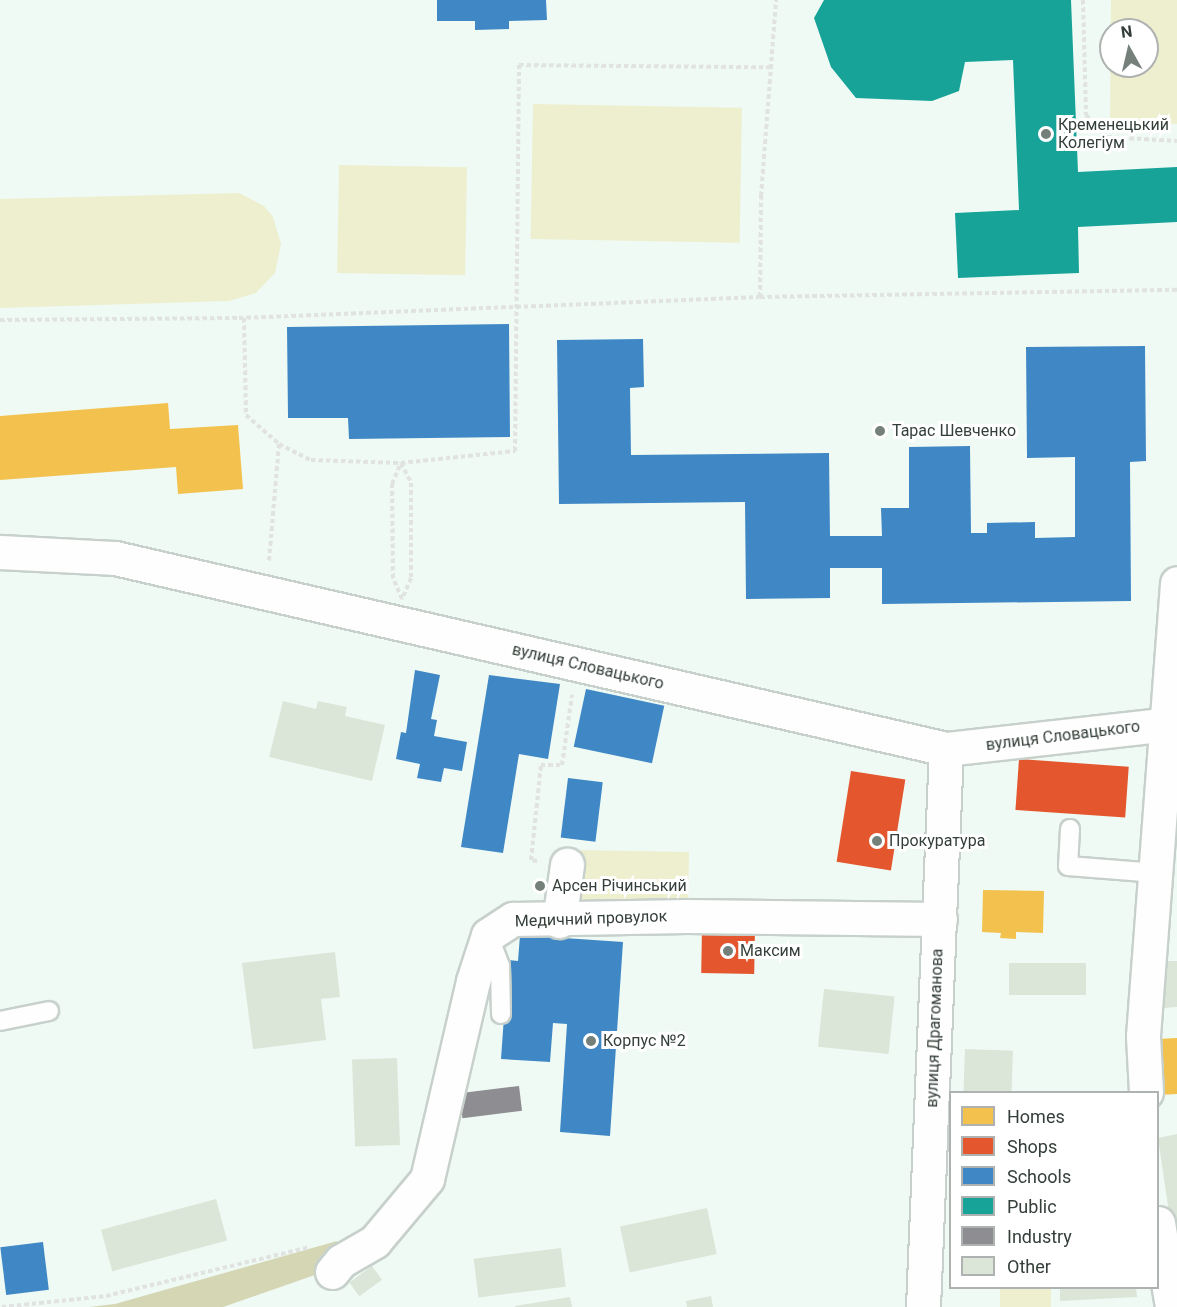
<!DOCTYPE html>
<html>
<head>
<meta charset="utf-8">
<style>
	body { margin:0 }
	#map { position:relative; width:1177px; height:1307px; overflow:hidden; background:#effaf4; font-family:Roboto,sans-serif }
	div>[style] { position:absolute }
	.green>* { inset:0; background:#edefcf; transform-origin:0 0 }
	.forest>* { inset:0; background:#d4d6b4 }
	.homes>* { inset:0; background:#f2c14e }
	.shops>* { inset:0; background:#e4572e; transform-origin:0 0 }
	.schools>* { inset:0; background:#3f88c5; transform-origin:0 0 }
	.public>* { inset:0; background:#17a398 }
	.industry>* { inset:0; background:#8d8d92; transform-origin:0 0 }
	.building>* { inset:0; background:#dbe6d9; transform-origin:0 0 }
	.path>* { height:4px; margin-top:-2px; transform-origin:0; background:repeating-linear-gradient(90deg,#e0e3e1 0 4.5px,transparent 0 7.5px) }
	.roads { filter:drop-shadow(2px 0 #c7d0cb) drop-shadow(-2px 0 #c7d0cb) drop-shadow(0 2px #c7d0cb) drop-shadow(0 -2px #c7d0cb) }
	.lane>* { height:18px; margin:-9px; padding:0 9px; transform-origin:9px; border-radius:9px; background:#fdfefd }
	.street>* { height:33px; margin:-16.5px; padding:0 16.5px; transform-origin:16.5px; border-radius:16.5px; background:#fdfefd }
	.dots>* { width:16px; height:16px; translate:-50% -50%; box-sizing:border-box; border:3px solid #fff; border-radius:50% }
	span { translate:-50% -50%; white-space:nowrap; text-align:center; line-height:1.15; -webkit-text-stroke:6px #fff; paint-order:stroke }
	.poi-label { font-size:16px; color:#343f39 }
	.left { translate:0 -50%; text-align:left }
	.street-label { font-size:16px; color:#343f39 }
	.legend { position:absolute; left:949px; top:1091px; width:210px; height:198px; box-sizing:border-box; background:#fff; border:2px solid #aeb2b0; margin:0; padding:8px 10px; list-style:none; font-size:18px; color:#343f39 }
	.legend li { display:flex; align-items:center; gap:12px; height:30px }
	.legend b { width:30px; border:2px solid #aeb2b0 }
	.north { position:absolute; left:1099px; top:18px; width:60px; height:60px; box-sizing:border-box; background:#fff; border:2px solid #aeb2b0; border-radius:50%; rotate:352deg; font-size:16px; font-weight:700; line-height:24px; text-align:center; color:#343f39 }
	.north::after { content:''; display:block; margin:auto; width:21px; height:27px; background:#75807a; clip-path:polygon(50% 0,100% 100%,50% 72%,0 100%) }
</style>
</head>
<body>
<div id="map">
	<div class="green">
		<div style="clip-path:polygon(evenodd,1111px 0,1177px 0,1177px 124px,1110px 120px,1111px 0,1111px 30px,1147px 30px,1147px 66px,1111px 66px,1111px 30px)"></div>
		<div style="left:533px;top:104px;width:209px;height:135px;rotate:1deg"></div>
		<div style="left:339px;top:165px;width:128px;height:108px;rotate:1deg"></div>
		<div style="clip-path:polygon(239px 193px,264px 206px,273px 217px,281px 244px,275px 273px,256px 293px,229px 301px,0 308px,0 199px)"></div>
		<div style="left:578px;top:850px;width:111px;height:62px;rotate:1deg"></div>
		<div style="left:1000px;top:1288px;width:51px;height:19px"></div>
	</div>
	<div class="forest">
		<div style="clip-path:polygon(337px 1241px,335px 1268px,223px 1307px,89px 1307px,115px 1304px)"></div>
	</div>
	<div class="homes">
		<div style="clip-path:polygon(168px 403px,170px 429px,238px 425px,243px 489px,178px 494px,176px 467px,0 480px,0 416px)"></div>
		<div style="clip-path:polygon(983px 890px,1044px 891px,1043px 933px,1016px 932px,1016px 939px,1000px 938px,1001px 933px,982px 932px)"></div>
		<div style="clip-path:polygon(1177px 1038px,1177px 1094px,1159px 1095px,1156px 1039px)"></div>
	</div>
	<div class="shops">
		<div style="left:1019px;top:759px;width:110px;height:51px;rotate:4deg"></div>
		<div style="left:851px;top:771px;width:55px;height:92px;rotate:9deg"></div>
		<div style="left:702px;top:928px;width:53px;height:45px;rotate:1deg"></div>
	</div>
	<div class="schools">
		<div style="clip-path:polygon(437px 0,546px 0,547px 20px,509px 21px,509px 29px,475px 30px,475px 21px,437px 21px)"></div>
		<div style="clip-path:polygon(509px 324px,510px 437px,349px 439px,348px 418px,288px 418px,287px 327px)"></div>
		<div style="clip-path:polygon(643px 339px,644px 387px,630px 388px,631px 455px,829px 453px,830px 536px,882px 536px,881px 508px,909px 508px,909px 447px,970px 446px,971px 533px,987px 533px,987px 523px,1035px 522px,1035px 538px,1075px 537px,1075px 457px,1027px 458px,1026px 347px,1145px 346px,1146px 461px,1130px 462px,1131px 601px,882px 604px,882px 568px,830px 568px,830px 598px,746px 599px,745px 502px,559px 504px,557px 340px)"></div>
		<div style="clip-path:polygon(415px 670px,440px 675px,431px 719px,437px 720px,434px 736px,467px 742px,462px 771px,444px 768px,441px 782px,417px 778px,420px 764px,396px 759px,401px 732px,406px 733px)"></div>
		<div style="clip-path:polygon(489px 675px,560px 684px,548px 759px,519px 754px,503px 853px,461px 847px)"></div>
		<div style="left:586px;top:689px;width:80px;height:59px;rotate:12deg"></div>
		<div style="left:568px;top:778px;width:35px;height:60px;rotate:7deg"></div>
		<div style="clip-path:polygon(520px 935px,623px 942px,610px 1136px,560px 1132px,567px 1024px,553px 1023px,550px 1062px,501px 1059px,508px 960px,518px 961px)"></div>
		<div style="left:43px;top:1242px;width:48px;height:43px;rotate:83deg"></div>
	</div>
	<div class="public">
		<div style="clip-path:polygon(824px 0,1071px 0,1078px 172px,1177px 167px,1177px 222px,1078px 227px,1079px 273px,958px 278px,955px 213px,1019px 210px,1013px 60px,965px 62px,959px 91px,932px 101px,856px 98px,831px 67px,814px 18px)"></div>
	</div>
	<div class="industry">
		<div style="left:519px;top:1086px;width:25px;height:60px;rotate:83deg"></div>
	</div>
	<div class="building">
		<div style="clip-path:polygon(283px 701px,316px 709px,318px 701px,347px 707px,345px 716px,385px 725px,372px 781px,269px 757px)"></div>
		<div style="clip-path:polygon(335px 952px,340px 997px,321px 999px,326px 1040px,253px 1049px,242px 963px)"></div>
		<div style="clip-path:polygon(1161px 961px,1177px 961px,1177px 1007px,1164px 1008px)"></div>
		<div style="left:1009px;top:963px;width:77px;height:32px"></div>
		<div style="left:824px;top:989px;width:71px;height:58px;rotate:6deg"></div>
		<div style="left:965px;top:1049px;width:48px;height:43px;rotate:2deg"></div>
		<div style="left:397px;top:1058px;width:87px;height:45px;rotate:88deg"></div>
		<div style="clip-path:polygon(1177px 1134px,1177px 1253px,1175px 1253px,1158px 1138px)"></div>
		<div style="left:216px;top:1199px;width:43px;height:119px;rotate:75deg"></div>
		<div style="left:707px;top:1208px;width:47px;height:89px;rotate:78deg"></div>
		<div style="left:561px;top:1248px;width:39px;height:88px;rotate:83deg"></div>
		<div style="left:372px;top:1266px;width:17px;height:28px;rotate:54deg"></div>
		<div style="clip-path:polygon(1060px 1288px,1136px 1288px,1137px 1297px,1060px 1301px)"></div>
		<div style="clip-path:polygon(711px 1296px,713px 1307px,687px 1307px,686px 1301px)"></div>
		<div style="clip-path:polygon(570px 1297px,572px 1307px,515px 1307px,515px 1306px)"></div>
	</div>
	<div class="path">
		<div style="left:1083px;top:0;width:115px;rotate:88.5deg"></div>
		<div style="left:1086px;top:115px;width:30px;rotate:46deg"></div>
		<div style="left:1107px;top:137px;width:70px;rotate:3.3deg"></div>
		<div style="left:760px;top:297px;width:101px;rotate:-89.4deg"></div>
		<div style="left:761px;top:196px;width:197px;rotate:-85.6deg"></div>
		<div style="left:244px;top:318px;width:97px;rotate:88.8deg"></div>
		<div style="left:246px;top:415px;width:44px;rotate:41.3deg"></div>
		<div style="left:279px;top:444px;width:117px;rotate:94.9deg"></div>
		<div style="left:0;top:320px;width:239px;rotate:-0.5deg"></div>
		<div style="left:239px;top:318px;width:521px;rotate:-2.31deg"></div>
		<div style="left:760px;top:297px;width:417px;rotate:-1deg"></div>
		<div style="left:279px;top:444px;width:36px;rotate:27deg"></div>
		<div style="left:311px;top:460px;width:90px;rotate:1.9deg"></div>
		<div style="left:401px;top:463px;width:115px;rotate:-6deg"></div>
		<div style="left:515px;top:451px;width:386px;rotate:-89.4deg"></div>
		<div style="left:519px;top:65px;width:252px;rotate:0.5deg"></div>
		<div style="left:401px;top:463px;width:22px;rotate:63deg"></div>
		<div style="left:411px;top:483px;width:95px;rotate:90deg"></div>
		<div style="left:411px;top:578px;width:23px;rotate:113deg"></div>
		<div style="left:402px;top:599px;width:23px;rotate:-113deg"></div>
		<div style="left:393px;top:578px;width:94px;rotate:-90.6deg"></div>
		<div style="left:392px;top:484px;width:23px;rotate:-67deg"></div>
		<div style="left:537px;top:861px;width:6px;rotate:-171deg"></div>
		<div style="left:531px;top:860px;width:96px;rotate:-84deg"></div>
		<div style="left:541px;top:765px;width:21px"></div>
		<div style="left:562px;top:765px;width:71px;rotate:-81.9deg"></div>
		<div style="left:2px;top:1307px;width:105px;rotate:-6deg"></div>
		<div style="left:106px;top:1296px;width:210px;rotate:-13.5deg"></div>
	</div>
	<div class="roads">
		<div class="lane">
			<div style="left:1070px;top:829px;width:37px;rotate:93deg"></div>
			<div style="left:1068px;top:866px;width:89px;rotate:4.5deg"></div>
			<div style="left:489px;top:937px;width:31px;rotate:69deg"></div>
			<div style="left:500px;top:966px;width:48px;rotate:88.8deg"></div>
			<div style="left:0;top:1021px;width:50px;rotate:-11.5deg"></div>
		</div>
		<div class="street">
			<div style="left:0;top:552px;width:115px;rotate:3deg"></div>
			<div style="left:115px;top:558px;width:853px;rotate:12.94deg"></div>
			<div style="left:946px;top:749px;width:232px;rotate:-6.4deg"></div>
			<div style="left:559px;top:921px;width:57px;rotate:-81.9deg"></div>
			<div style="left:1146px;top:1092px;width:56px;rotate:-93.1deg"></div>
			<div style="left:1143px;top:1036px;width:454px;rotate:-85.7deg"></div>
			<div style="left:1158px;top:1223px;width:85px;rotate:80.5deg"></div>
			<div style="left:332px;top:1272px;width:14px;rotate:-51deg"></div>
			<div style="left:341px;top:1261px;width:39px;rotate:-30deg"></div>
			<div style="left:375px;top:1241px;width:81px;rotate:-50deg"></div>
			<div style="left:427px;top:1179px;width:203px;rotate:-76.9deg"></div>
			<div style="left:473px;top:981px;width:48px;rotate:-71.9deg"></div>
			<div style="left:488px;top:935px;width:30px;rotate:-33deg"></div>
			<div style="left:513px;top:919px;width:174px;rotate:-1deg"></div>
			<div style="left:687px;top:916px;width:253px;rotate:0.7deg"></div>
			<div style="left:923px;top:1307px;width:558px;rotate:-87.64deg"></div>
		</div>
	</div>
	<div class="dots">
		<div style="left:1046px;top:134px;background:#75807a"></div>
		<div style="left:880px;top:431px;background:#75807a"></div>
		<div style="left:877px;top:841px;background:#75807a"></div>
		<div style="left:540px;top:886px;background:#75807a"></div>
		<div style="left:728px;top:951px;background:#75807a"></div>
		<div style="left:591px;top:1041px;background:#75807a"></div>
	</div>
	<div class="poi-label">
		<span class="left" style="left:1058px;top:134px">Кременецький<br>Колегіум</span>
		<span class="left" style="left:892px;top:431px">Тарас Шевченко</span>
		<span class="left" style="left:889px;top:841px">Прокуратура</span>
		<span class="left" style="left:552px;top:886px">Арсен Річинський</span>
		<span class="left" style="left:740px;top:951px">Максим</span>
		<span class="left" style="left:603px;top:1041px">Корпус №2</span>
	</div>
	<div class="street-label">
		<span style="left:588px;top:667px;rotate:13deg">вулиця Словацького</span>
		<span style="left:1063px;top:736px;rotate:-7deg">вулиця Словацького</span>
		<span style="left:591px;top:919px;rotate:-2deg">Медичний провулок</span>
		<span style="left:935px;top:1028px;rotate:-88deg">вулиця Драгоманова</span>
	</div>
	<ul class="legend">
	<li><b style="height:16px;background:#f2c14e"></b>Homes</li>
	<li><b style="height:16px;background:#e4572e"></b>Shops</li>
	<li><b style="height:16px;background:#3f88c5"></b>Schools</li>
	<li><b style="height:16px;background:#17a398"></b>Public</li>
	<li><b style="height:16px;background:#8d8d92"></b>Industry</li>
	<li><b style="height:16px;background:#dbe6d9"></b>Other</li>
	</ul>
	<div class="north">N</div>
</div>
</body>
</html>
